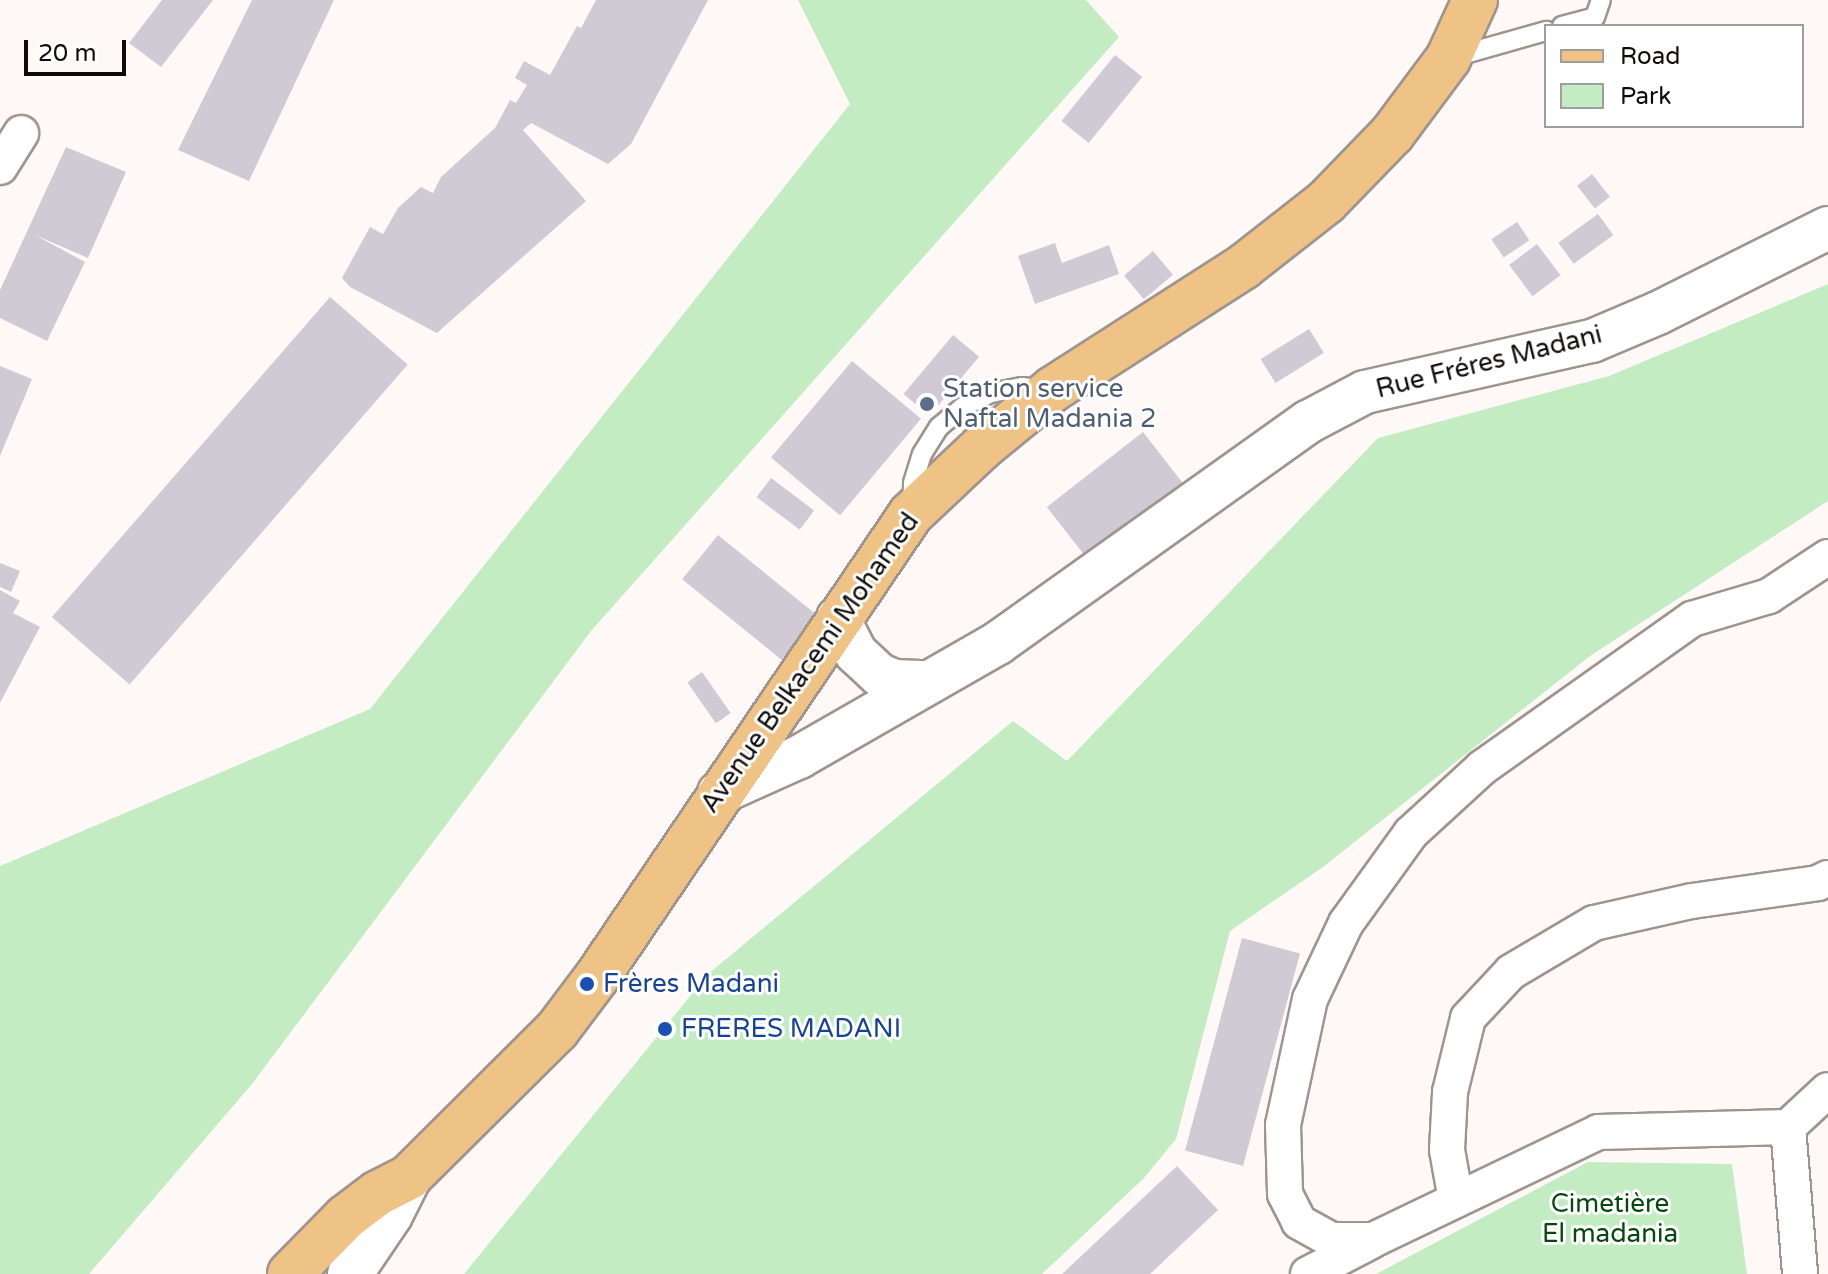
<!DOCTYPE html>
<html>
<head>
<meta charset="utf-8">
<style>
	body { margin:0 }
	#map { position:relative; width:1828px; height:1274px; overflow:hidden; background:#fef9f7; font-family:"Varela Round",sans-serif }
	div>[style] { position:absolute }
	.green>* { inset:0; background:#c4ecc3 }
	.building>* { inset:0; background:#d0cad4; transform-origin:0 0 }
	.roads { filter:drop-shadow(2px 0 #9f948e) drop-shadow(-2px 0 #9f948e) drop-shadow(0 2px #9f948e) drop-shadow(0 -2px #9f948e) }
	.service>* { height:18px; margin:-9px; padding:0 9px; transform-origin:9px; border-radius:9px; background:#fff }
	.minor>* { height:34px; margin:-17px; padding:0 17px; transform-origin:17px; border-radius:17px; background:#fff }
	.tertiary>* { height:42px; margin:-21px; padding:0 21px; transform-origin:21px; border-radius:21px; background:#fff }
	.secondary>* { height:44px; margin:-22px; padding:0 22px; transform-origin:22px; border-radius:22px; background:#fff }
	.primary>* { height:44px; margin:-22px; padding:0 22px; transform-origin:22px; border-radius:22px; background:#efc285 }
	.dots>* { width:22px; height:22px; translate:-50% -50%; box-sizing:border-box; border:4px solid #fff; border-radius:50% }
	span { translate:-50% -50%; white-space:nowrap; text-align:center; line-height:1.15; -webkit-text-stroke:6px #fff; paint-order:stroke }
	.street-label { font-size:26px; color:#0f0b09 }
	.service-label { font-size:26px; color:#4e5e75 }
	.left { translate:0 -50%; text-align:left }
	.transit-label { font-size:26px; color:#164399 }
	.park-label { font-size:26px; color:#044a0c }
	.legend { position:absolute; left:1544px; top:24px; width:260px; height:104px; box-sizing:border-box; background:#fff; border:2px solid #9f9d9d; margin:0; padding:10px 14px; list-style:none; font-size:24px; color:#0f0b09 }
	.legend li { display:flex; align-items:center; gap:16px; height:40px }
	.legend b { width:40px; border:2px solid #9f9d9d }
	.scale { position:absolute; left:24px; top:40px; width:102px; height:36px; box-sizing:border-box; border:4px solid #0f0b09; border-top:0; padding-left:10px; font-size:24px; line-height:28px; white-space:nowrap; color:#0f0b09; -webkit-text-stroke:6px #fff; paint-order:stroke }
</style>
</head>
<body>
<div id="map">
	<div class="green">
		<div style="clip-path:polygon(798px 0,1086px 0,1119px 37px,591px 631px,252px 1084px,89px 1274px,0 1274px,0 866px,370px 709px,850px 104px)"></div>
		<div style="clip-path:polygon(1828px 284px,1828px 501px,1590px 656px,1323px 867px,1230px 931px,1176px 1139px,1144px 1178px,1042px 1274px,464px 1274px,708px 974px,1013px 721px,1067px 761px,1378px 438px,1609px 376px)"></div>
		<div style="clip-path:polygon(1588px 1162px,1732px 1164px,1747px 1274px,1376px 1274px)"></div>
	</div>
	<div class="building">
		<div style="clip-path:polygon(162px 0,213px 0,161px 67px,129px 43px)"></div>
		<div style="clip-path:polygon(252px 0,334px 0,249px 181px,178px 150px)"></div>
		<div style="clip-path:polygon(596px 0,708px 0,631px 144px,608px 164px,531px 123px,523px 130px,586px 201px,437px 333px,350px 287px,342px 278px,370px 227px,383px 234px,398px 208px,421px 187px,433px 193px,441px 177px,495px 128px,510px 100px,516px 103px,527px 85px,515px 78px,524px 61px,550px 75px,577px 26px,581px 28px)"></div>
		<div style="left:1115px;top:55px;width:35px;height:85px;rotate:39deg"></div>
		<div style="clip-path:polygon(66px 147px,126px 172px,88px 258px,35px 235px,85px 262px,47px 341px,0 318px,0 290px)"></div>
		<div style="left:1592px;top:174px;width:29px;height:19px;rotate:52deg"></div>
		<div style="left:1598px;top:214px;width:26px;height:49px;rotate:54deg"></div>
		<div style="left:1517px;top:222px;width:22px;height:31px;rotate:56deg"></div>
		<div style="clip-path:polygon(1055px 243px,1062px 263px,1109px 245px,1119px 274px,1035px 304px,1018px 256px)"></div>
		<div style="left:1537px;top:244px;width:39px;height:35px;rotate:53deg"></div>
		<div style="left:1153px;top:251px;width:31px;height:38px;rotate:50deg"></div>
		<div style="left:330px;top:297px;width:103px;height:424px;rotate:41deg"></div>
		<div style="left:1309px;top:329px;width:28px;height:57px;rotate:58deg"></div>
		<div style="left:953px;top:335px;width:34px;height:77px;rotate:40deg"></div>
		<div style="left:852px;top:361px;width:90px;height:126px;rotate:40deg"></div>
		<div style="clip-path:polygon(0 366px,32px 379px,0 456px)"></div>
		<div style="left:1143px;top:432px;width:70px;height:122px;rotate:52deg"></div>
		<div style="left:771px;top:478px;width:54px;height:24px;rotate:37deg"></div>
		<div style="left:718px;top:535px;width:128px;height:57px;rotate:39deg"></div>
		<div style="clip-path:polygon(0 563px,20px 571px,11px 592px,0 587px)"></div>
		<div style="clip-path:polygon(0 590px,20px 601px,13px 613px,40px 627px,0 703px)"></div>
		<div style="left:702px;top:672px;width:50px;height:18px;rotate:55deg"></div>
		<div style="left:1242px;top:938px;width:60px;height:220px;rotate:15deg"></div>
		<div style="clip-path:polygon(1177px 1166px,1218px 1210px,1150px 1274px,1062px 1274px)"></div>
	</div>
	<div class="roads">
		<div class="service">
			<div style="left:1562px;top:26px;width:34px;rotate:-15deg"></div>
			<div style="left:1595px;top:17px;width:18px;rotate:-71deg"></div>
			<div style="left:1454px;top:57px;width:96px;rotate:-15.8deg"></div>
			<div style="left:912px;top:505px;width:22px;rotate:-87deg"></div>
			<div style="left:913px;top:483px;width:30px;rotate:-73deg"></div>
			<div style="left:922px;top:454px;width:32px;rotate:-58deg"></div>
			<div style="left:939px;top:427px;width:31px;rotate:-40deg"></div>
			<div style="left:963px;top:407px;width:31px;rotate:-27deg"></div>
			<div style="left:991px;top:393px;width:32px;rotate:-11deg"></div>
			<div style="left:1022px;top:387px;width:20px;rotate:6deg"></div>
		</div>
		<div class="minor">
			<div style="left:0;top:167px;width:40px;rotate:-58deg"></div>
			<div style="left:1828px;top:557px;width:71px;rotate:146.5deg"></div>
			<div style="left:1769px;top:596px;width:80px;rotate:163.4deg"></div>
			<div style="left:1692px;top:619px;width:256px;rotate:144.7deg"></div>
			<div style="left:1483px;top:767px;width:98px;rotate:137.5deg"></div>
			<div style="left:1411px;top:833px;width:111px;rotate:125.8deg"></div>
			<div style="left:1346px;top:923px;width:84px;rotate:115.3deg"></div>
			<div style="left:1310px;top:999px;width:129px;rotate:102.1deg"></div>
			<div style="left:1283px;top:1125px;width:69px;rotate:88.3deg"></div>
			<div style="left:1285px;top:1194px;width:31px;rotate:63deg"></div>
			<div style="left:1299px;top:1222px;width:38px;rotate:29deg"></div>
			<div style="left:1332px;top:1240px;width:41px"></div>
			<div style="left:1373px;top:1240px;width:250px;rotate:-25.6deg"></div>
			<div style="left:1598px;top:1132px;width:190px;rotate:-1.5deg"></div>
			<div style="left:1788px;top:1127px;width:54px;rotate:-42.8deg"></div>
			<div style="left:1788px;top:1127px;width:147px;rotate:85.3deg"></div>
			<div style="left:1456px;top:1200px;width:51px;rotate:-100.2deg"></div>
			<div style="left:1447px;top:1150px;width:58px;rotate:-87deg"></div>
			<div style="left:1450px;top:1092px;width:76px;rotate:-76.3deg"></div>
			<div style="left:1468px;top:1018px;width:63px;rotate:-46.9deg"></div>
			<div style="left:1511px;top:972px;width:96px;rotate:-30.6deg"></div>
			<div style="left:1594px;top:923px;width:100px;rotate:-12.7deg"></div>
			<div style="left:1692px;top:901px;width:127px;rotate:-8.1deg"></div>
			<div style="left:1818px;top:883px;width:11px;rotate:-27deg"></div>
			<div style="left:1308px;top:1274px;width:68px;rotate:-27.3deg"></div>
		</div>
		<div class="tertiary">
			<div style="left:838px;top:618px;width:39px;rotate:63deg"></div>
			<div style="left:856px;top:653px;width:33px;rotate:43deg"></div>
			<div style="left:880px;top:675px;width:15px;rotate:23deg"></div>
			<div style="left:894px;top:681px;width:33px;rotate:2deg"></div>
			<div style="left:719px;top:793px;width:88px;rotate:-24.2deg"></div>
			<div style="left:799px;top:757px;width:229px;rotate:-29.8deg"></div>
			<div style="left:998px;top:643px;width:381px;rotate:-35.5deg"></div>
			<div style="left:1308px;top:422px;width:64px;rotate:-27.8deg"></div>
			<div style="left:1365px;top:392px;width:233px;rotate:-12.7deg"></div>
			<div style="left:1592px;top:341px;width:72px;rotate:-23deg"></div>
			<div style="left:1658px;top:313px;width:190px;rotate:-26.6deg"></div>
		</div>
		<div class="secondary">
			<div style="left:350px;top:1274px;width:71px;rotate:-55.9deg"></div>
			<div style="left:390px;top:1215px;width:42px;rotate:-63.4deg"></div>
		</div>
		<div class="primary">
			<div style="left:290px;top:1274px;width:80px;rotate:-45.5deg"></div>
			<div style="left:346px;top:1217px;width:40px;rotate:-37deg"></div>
			<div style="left:378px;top:1193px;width:35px;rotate:-27deg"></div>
			<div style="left:409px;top:1177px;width:209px;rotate:-44.8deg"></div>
			<div style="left:557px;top:1030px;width:66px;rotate:-53deg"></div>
			<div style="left:597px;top:977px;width:559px;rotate:-55.86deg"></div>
			<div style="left:911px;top:514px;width:96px;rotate:-43.3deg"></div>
			<div style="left:981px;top:448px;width:93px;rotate:-39.3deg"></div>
			<div style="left:1053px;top:389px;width:226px;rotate:-32.7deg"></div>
			<div style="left:1243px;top:267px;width:105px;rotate:-38.1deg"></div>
			<div style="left:1326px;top:202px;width:95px;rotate:-45.9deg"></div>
			<div style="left:1392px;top:134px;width:94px;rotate:-53.3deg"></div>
			<div style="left:1448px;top:59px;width:65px;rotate:-65.4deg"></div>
		</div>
	</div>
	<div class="dots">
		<div style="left:927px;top:404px;background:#5c6f8a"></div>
		<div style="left:587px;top:984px;background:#1a4fb4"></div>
		<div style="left:665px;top:1029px;background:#1a4fb4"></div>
	</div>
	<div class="street-label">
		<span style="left:1489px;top:362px;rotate:-14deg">Rue Fréres Madani</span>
		<span style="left:810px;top:663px;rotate:-55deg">Avenue Belkacemi Mohamed</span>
	</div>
	<div class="service-label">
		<span class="left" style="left:943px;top:404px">Station service<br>Naftal Madania 2</span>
	</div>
	<div class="transit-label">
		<span class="left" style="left:603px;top:984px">Frères Madani</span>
		<span class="left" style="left:681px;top:1029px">FRERES MADANI</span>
	</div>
	<div class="park-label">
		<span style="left:1610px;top:1219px">Cimetière<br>El madania</span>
	</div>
	<ul class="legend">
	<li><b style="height:10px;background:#efc285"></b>Road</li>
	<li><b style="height:22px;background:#c4ecc3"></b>Park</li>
	</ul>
	<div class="scale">20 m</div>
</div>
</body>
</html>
